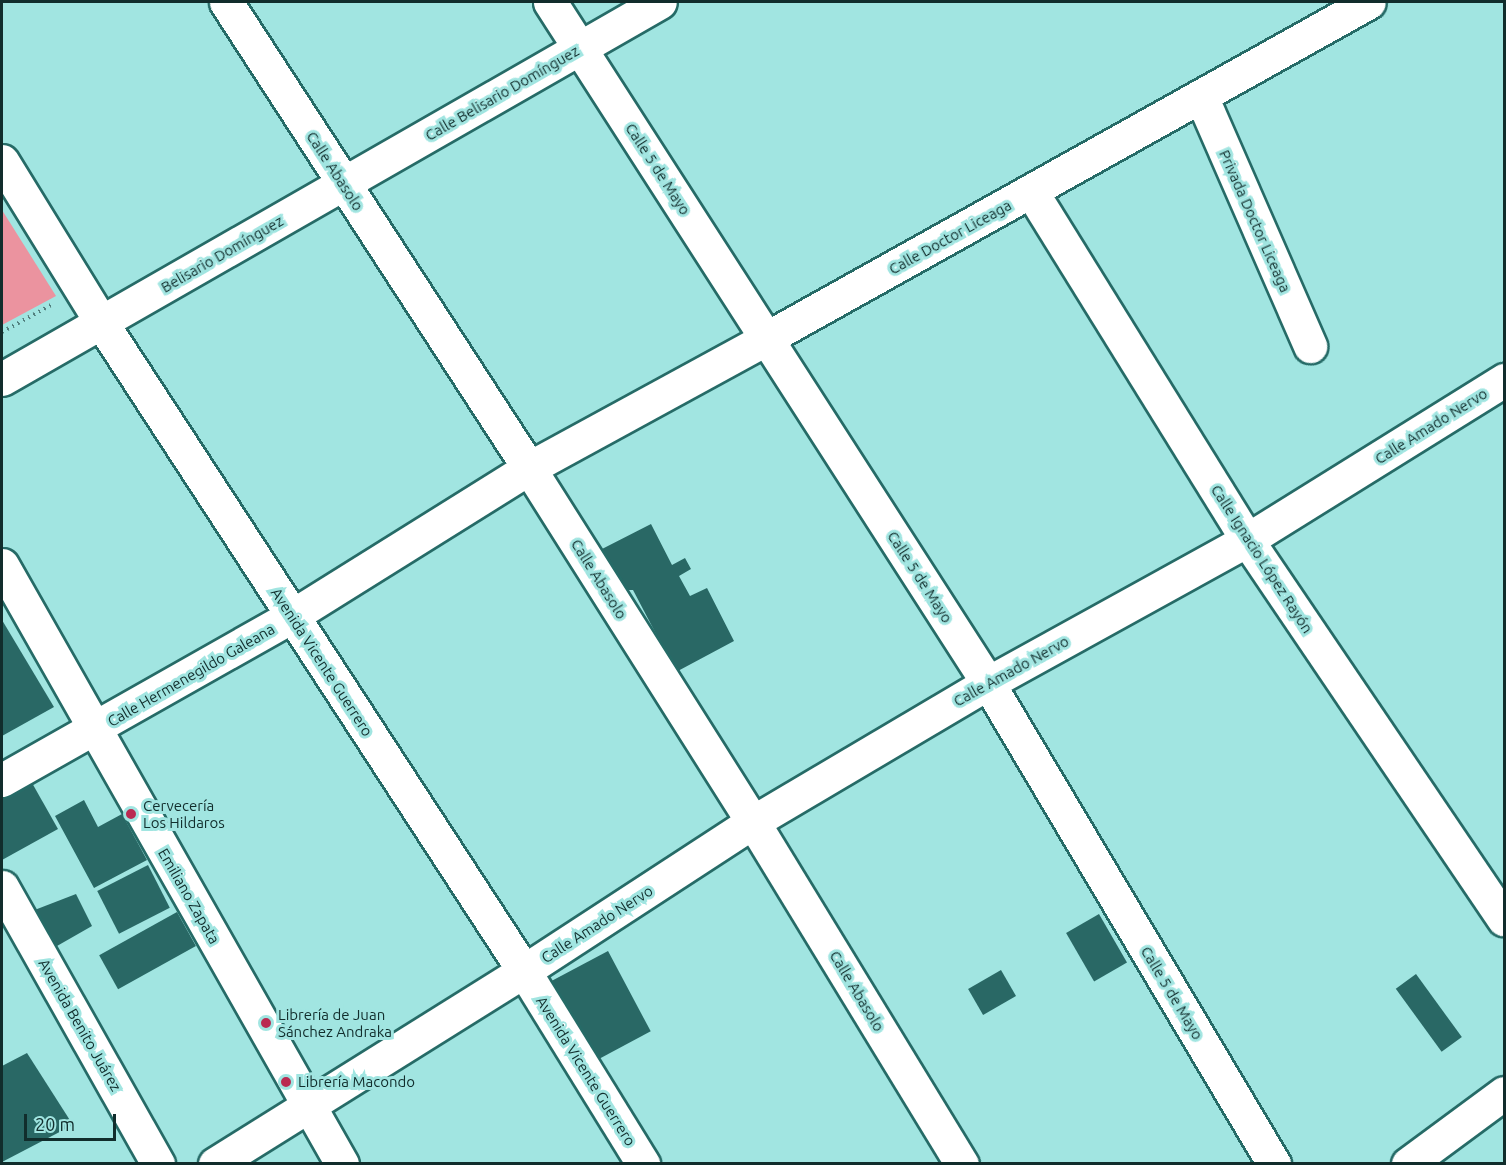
<!DOCTYPE html>
<html>
<head>
<meta charset="utf-8">
<style>
	body { margin:0 }
	#map { position:relative; width:1506px; height:1165px; overflow:hidden; background:#a1e5e1; font-family:Ubuntu,sans-serif }
	div>[style] { position:absolute }
	.green>* { inset:0; background:#eb939f }
	.building>* { inset:0; background:#296865; transform-origin:0 0 }
	.path>* { height:4px; margin-top:-2px; transform-origin:0; background:repeating-linear-gradient(90deg,#52807e 0 1.5px,transparent 0 6px) }
	.roads { filter:drop-shadow(2px 0 #266b67) drop-shadow(-2px 0 #266b67) drop-shadow(0 2px #266b67) drop-shadow(0 -2px #266b67) }
	.minor>* { height:33px; margin:-16.5px; padding:0 16.5px; transform-origin:16.5px; border-radius:16.5px; background:#fff }
	.major>* { height:33px; margin:-16.5px; padding:0 16.5px; transform-origin:16.5px; border-radius:16.5px; background:#fff }
	.dots>* { width:16px; height:16px; translate:-50% -50%; box-sizing:border-box; border:3px solid #a1e5e1; border-radius:50% }
	span { translate:-50% -50%; white-space:nowrap; text-align:center; line-height:1.15; -webkit-text-stroke:6px #a1e5e1; paint-order:stroke }
	.street-label { font-size:15px; color:#112d2c }
	.poi-label { font-size:15px; color:#112d2c }
	.left { translate:0 -50%; text-align:left }
	.frame { position:absolute; inset:0; border:3px solid #112d2c; pointer-events:none }
	.scale { position:absolute; left:24px; top:1114px; width:92px; height:27px; box-sizing:border-box; border:3px solid #112d2c; border-top:0; padding-left:8px; font-size:18px; line-height:21px; white-space:nowrap; color:#112d2c; -webkit-text-stroke:4px #a1e5e1; paint-order:stroke }
</style>
</head>
<body>
<div id="map">
	<div class="green">
		<div style="clip-path:polygon(2px 210px,56px 296px,2px 325px)"></div>
	</div>
	<div class="building">
		<div style="clip-path:polygon(651px 524px,672px 565px,685px 558px,691px 569px,679px 576px,690px 596px,707px 588px,734px 641px,676px 672px,633px 590px,624px 590px,602px 549px)"></div>
		<div style="clip-path:polygon(2px 620px,54px 707px,2px 736px)"></div>
		<div style="clip-path:polygon(27px 774px,58px 829px,2px 860px,2px 787px)"></div>
		<div style="clip-path:polygon(84px 800px,98px 827px,122px 814px,147px 860px,94px 888px,55px 816px)"></div>
		<div style="left:148px;top:865px;width:48px;height:57px;rotate:63deg"></div>
		<div style="clip-path:polygon(76px 894px,92px 926px,50px 950px,32px 911px)"></div>
		<div style="left:177px;top:912px;width:39px;height:89px;rotate:61deg"></div>
		<div style="left:1099px;top:914px;width:56px;height:38px;rotate:60deg"></div>
		<div style="left:608px;top:951px;width:91px;height:64px;rotate:62deg"></div>
		<div style="left:1001px;top:970px;width:30px;height:38px;rotate:60deg"></div>
		<div style="left:1416px;top:974px;width:78px;height:25px;rotate:54deg"></div>
		<div style="clip-path:polygon(27px 1053px,73px 1125px,2px 1162px,2px 1066px)"></div>
	</div>
	<div class="path">
		<div style="left:2px;top:332px;width:58px;rotate:-28.8deg"></div>
	</div>
	<div class="roads">
		<div class="minor">
			<div style="left:226px;top:2px;width:556px;rotate:56.97deg"></div>
			<div style="left:529px;top:468px;width:419px;rotate:57.7deg"></div>
			<div style="left:753px;top:822px;width:401px;rotate:58.6deg"></div>
			<div style="left:550px;top:2px;width:810px;rotate:57.25deg"></div>
			<div style="left:988px;top:683px;width:560px;rotate:59.26deg"></div>
			<div style="left:1201px;top:96px;width:273px;rotate:66.4deg"></div>
			<div style="left:1031px;top:191px;width:410px;rotate:58.2deg"></div>
			<div style="left:1247px;top:540px;width:458px;rotate:55.9deg"></div>
			<div style="left:2px;top:379px;width:758px;rotate:-29.81deg"></div>
			<div style="left:2px;top:565px;width:689px;rotate:60.42deg"></div>
			<div style="left:2px;top:780px;width:333px;rotate:-29.5deg"></div>
			<div style="left:292px;top:616px;width:279px;rotate:-32deg"></div>
			<div style="left:529px;top:468px;width:271px;rotate:-28.6deg"></div>
			<div style="left:767px;top:338px;width:689px;rotate:-29.17deg"></div>
			<div style="left:215px;top:1164px;width:364px;rotate:-32deg"></div>
			<div style="left:524px;top:971px;width:273px;rotate:-33.1deg"></div>
			<div style="left:753px;top:822px;width:273px;rotate:-30.6deg"></div>
			<div style="left:988px;top:683px;width:296px;rotate:-28.9deg"></div>
			<div style="left:1247px;top:540px;width:303px;rotate:-31.9deg"></div>
			<div style="left:1408px;top:1164px;width:119px;rotate:-36.5deg"></div>
		</div>
		<div class="major">
			<div style="left:2px;top:161px;width:189px;rotate:58.4deg"></div>
			<div style="left:101px;top:322px;width:775px;rotate:56.9deg"></div>
			<div style="left:524px;top:971px;width:227px;rotate:58.3deg"></div>
			<div style="left:2px;top:887px;width:318px;rotate:60.6deg"></div>
		</div>
	</div>
	<div class="dots">
		<div style="left:131px;top:814px;background:#ba2a51"></div>
		<div style="left:266px;top:1023px;background:#ba2a51"></div>
		<div style="left:286px;top:1082px;background:#ba2a51"></div>
	</div>
	<div class="street-label">
		<span style="left:502px;top:93px;rotate:-30deg">Calle Belisario Domínguez</span>
		<span style="left:658px;top:169px;rotate:57deg">Calle 5 de Mayo</span>
		<span style="left:335px;top:171px;rotate:57deg">Calle Abasolo</span>
		<span style="left:1255px;top:221px;rotate:66deg">Privada Doctor Liceaga</span>
		<span style="left:950px;top:237px;rotate:-29deg">Calle Doctor Liceaga</span>
		<span style="left:222px;top:254px;rotate:-30deg">Belisario Domínguez</span>
		<span style="left:1431px;top:426px;rotate:-32deg">Calle Amado Nervo</span>
		<span style="left:1262px;top:559px;rotate:57deg">Calle Ignacio López Rayón</span>
		<span style="left:920px;top:577px;rotate:57deg">Calle 5 de Mayo</span>
		<span style="left:599px;top:579px;rotate:58deg">Calle Abasolo</span>
		<span style="left:322px;top:662px;rotate:57deg">Avenida Vicente Guerrero</span>
		<span style="left:1011px;top:671px;rotate:-29deg">Calle Amado Nervo</span>
		<span style="left:191px;top:675px;rotate:-30deg">Calle Hermenegildo Galeana</span>
		<span style="left:189px;top:896px;rotate:60deg">Emiliano Zapata</span>
		<span style="left:597px;top:924px;rotate:-33deg">Calle Amado Nervo</span>
		<span style="left:857px;top:991px;rotate:59deg">Calle Abasolo</span>
		<span style="left:1172px;top:993px;rotate:59deg">Calle 5 de Mayo</span>
		<span style="left:80px;top:1025px;rotate:60deg">Avenida Benito Juárez</span>
		<span style="left:586px;top:1071px;rotate:58deg">Avenida Vicente Guerrero</span>
	</div>
	<div class="poi-label">
		<span class="left" style="left:143px;top:814px">Cervecería<br>Los Hildaros</span>
		<span class="left" style="left:278px;top:1023px">Librería de Juan<br>Sánchez Andraka</span>
		<span class="left" style="left:298px;top:1082px">Librería Macondo</span>
	</div>
	<div class="frame"></div>
	<div class="scale">20 m</div>
</div>
</body>
</html>
